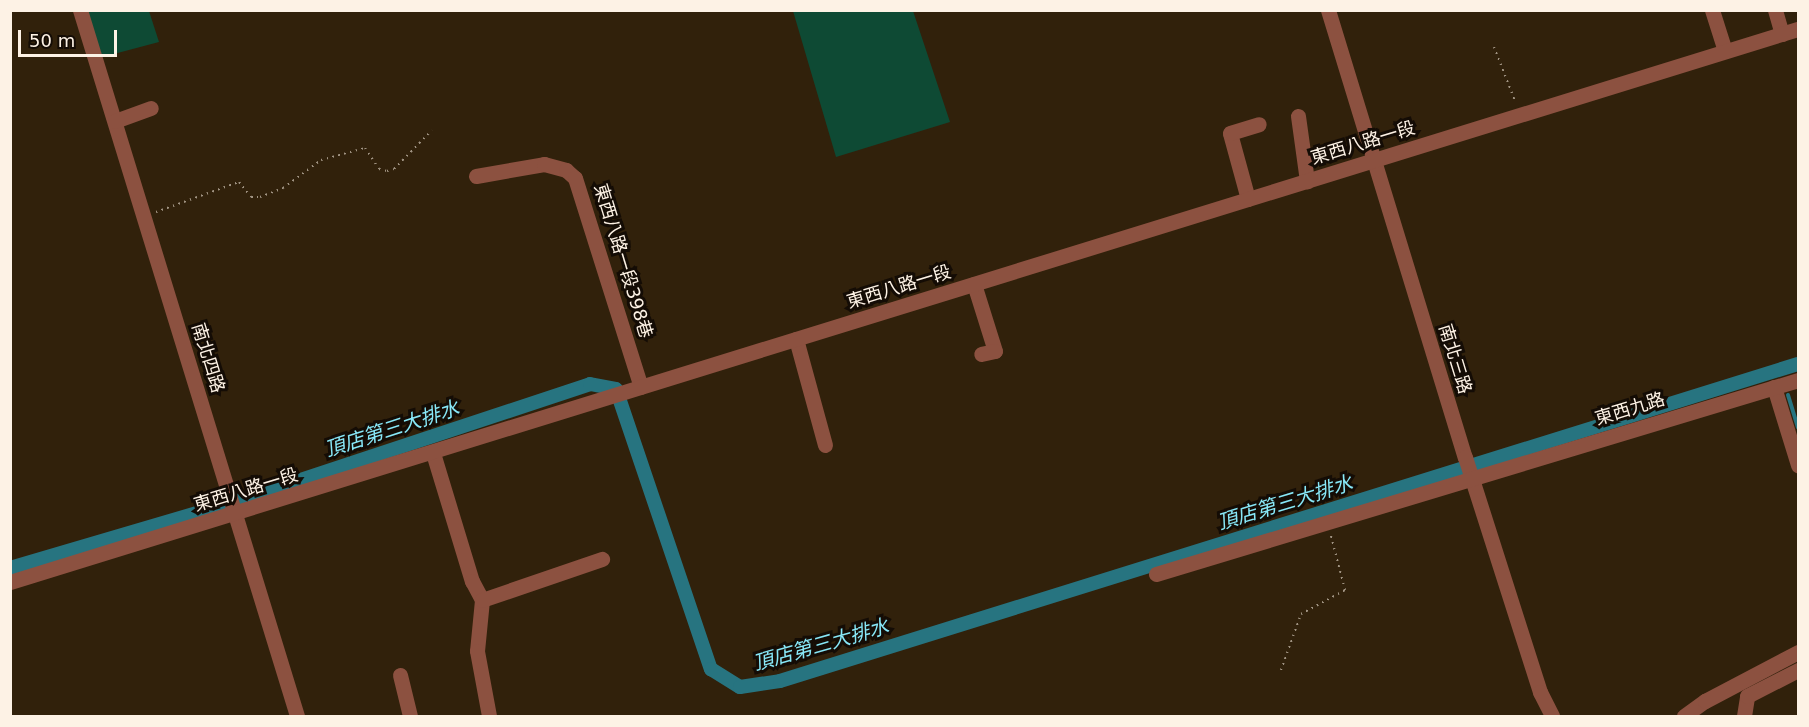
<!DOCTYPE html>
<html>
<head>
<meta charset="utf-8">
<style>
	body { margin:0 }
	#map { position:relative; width:1809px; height:727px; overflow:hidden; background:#31210b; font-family:"DejaVu Sans","Noto Sans TC",sans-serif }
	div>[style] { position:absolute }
	.green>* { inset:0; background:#0e4a34 }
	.stream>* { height:4px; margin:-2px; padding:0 2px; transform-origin:2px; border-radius:2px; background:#277480 }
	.canal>* { height:14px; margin:-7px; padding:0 7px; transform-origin:7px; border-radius:7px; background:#277480 }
	.path>* { height:2px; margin-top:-1px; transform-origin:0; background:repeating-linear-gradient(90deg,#a09382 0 1.5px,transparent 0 6px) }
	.minor>* { height:15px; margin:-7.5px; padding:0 7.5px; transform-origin:7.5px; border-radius:7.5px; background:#8c5140 }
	span { translate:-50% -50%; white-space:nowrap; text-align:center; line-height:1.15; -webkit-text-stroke:6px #140c05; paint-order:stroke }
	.street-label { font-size:18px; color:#fdf2e5 }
	.water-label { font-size:20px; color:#88e8f8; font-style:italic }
	.frame { position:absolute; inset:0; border:12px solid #fdf2e5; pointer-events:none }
	.scale { position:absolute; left:18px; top:30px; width:99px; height:27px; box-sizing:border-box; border:3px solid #fdf2e5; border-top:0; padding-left:8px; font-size:18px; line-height:21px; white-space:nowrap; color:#fdf2e5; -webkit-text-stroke:4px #140c05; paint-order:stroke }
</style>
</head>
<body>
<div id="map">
	<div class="green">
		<div style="clip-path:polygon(80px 11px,149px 11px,159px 42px,95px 59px)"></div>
		<div style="clip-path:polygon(793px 11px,913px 11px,950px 122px,836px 157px)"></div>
	</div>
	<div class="stream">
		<div style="left:1788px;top:395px;width:34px;rotate:73deg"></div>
	</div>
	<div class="canal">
		<div style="left:10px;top:568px;width:237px;rotate:-16.4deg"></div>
		<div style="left:237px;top:501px;width:372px;rotate:-18.3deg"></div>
		<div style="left:590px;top:384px;width:26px;rotate:11deg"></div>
		<div style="left:616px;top:389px;width:296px;rotate:71.3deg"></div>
		<div style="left:711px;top:669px;width:34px;rotate:32deg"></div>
		<div style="left:740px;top:687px;width:40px;rotate:-8.5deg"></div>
		<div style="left:780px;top:681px;width:1066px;rotate:-17.3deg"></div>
	</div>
	<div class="path">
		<div style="left:1494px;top:47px;width:58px;rotate:68.7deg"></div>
		<div style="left:156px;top:212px;width:88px;rotate:-19.9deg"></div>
		<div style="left:239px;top:182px;width:19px;rotate:51deg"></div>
		<div style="left:251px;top:197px;width:9px"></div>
		<div style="left:260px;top:197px;width:25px;rotate:-21deg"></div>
		<div style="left:283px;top:188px;width:47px;rotate:-36.4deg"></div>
		<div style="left:321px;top:160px;width:46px;rotate:-15.3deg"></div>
		<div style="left:365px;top:148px;width:25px;rotate:56deg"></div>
		<div style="left:379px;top:169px;width:8px;rotate:14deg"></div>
		<div style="left:387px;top:171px;width:7px;rotate:-16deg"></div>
		<div style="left:394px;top:169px;width:54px;rotate:-45.7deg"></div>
		<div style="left:1281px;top:670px;width:59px;rotate:-70.3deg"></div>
		<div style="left:1301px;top:614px;width:50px;rotate:-28.6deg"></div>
		<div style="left:1345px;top:590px;width:56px;rotate:-104.5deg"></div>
	</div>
	<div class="minor">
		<div style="left:80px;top:10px;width:739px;rotate:72.91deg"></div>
		<div style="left:1328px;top:10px;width:468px;rotate:73deg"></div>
		<div style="left:1465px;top:457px;width:247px;rotate:72.3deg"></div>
		<div style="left:1540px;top:692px;width:27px;rotate:63deg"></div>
		<div style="left:1712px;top:10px;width:43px;rotate:72.4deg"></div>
		<div style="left:1775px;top:10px;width:25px;rotate:74deg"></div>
		<div style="left:1298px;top:116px;width:66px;rotate:82.1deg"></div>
		<div style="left:115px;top:121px;width:38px;rotate:-20deg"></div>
		<div style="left:476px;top:176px;width:69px;rotate:-10deg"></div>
		<div style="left:544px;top:164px;width:23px;rotate:15deg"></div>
		<div style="left:566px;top:170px;width:12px;rotate:42deg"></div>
		<div style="left:575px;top:178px;width:219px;rotate:72.5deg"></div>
		<div style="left:1248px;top:199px;width:68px;rotate:-105.3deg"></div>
		<div style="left:1230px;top:133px;width:30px;rotate:-17deg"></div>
		<div style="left:974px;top:284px;width:70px;rotate:72.6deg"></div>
		<div style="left:995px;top:351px;width:14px;rotate:168deg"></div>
		<div style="left:796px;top:339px;width:110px;rotate:74.7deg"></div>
		<div style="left:1774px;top:387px;width:82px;rotate:72.9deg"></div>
		<div style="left:433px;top:453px;width:134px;rotate:73.1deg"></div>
		<div style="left:472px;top:581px;width:21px;rotate:62deg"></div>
		<div style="left:482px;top:600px;width:51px;rotate:95.6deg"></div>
		<div style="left:477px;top:651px;width:66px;rotate:79.5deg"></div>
		<div style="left:1156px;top:574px;width:671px;rotate:-16.81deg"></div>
		<div style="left:10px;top:582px;width:1872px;rotate:-17.19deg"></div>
		<div style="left:482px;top:600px;width:127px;rotate:-18.9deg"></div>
		<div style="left:400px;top:675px;width:42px;rotate:76.3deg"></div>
		<div style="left:1684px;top:716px;width:26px;rotate:-36deg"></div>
		<div style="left:1705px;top:701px;width:105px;rotate:-27.8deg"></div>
		<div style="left:1744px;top:716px;width:20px;rotate:-81deg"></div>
		<div style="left:1747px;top:696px;width:57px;rotate:-27deg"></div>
	</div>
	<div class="street-label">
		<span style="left:1363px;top:143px;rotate:-17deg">東西八路一段</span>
		<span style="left:623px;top:261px;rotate:73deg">東西八路一段398巷</span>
		<span style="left:899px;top:287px;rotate:-17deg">東西八路一段</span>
		<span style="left:208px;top:358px;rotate:73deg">南北四路</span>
		<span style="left:1455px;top:359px;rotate:73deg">南北三路</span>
		<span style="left:1630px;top:409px;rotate:-17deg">東西九路</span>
		<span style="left:246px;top:490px;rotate:-17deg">東西八路一段</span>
	</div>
	<div class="water-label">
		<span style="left:392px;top:429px;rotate:-18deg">頂店第三大排水</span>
		<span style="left:1285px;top:503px;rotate:-17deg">頂店第三大排水</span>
		<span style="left:821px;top:645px;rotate:-16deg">頂店第三大排水</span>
	</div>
	<div class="frame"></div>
	<div class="scale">50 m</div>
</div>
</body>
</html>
